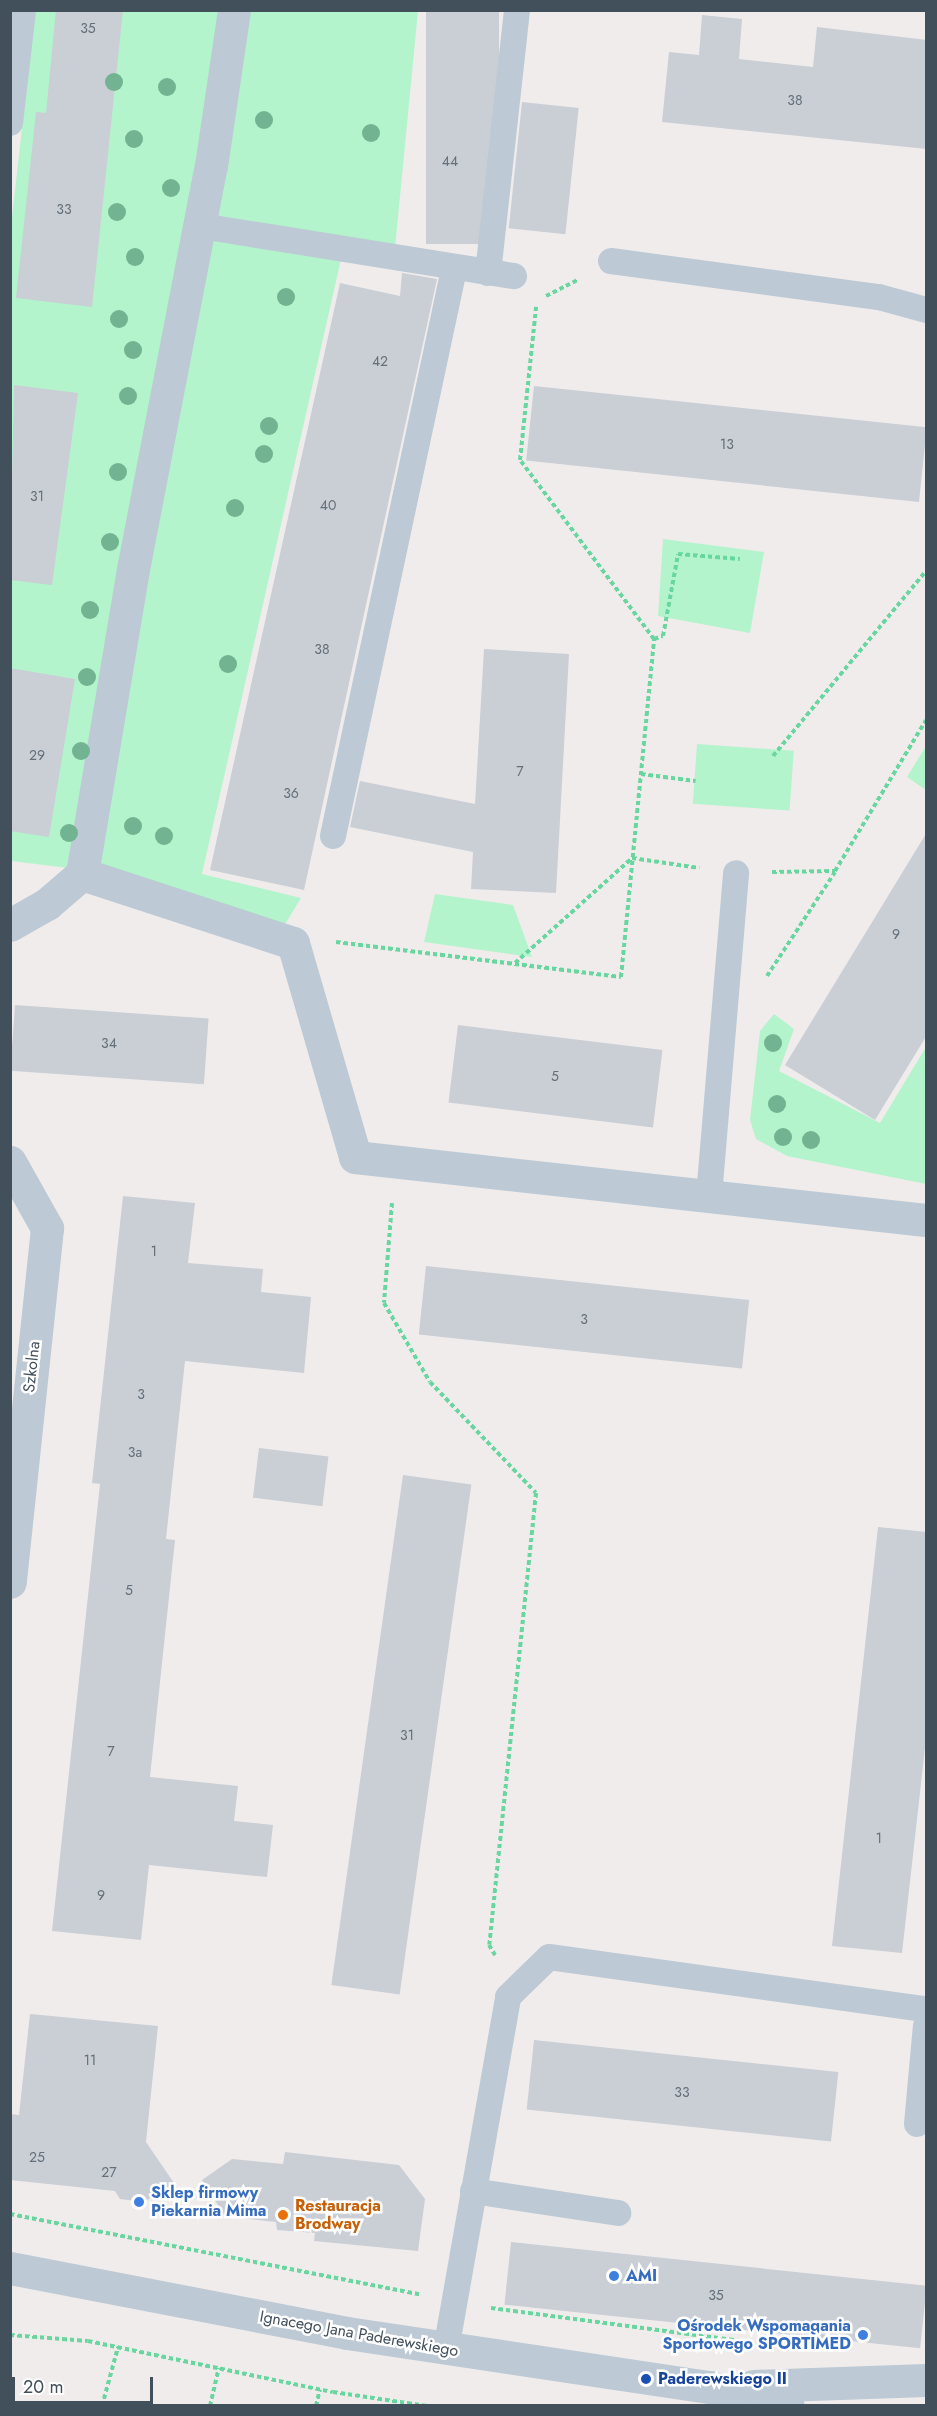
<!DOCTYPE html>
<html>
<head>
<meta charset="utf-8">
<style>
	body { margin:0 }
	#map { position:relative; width:937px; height:2416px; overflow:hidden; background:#f0ecec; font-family:Jost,sans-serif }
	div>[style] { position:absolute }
	.green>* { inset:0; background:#b3f4cc; transform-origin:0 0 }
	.building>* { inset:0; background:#caced5; transform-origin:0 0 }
	.path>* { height:4px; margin-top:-2px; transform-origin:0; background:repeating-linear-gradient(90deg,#68d69f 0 4.5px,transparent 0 7.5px) }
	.service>* { height:26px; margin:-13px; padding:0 13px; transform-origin:13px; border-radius:13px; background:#bdc9d4 }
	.minor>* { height:33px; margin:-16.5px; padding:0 16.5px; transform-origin:16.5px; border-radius:16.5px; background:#bdc9d4 }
	.tertiary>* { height:33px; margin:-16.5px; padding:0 16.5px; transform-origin:16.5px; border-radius:16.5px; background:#bdc9d4 }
	.trees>* { width:18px; height:18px; margin:-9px; border-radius:50%; background:#72b391 }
	.dots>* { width:16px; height:16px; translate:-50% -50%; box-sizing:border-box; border:3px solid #fff; border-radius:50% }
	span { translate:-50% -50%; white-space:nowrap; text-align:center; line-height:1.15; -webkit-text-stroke:5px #fff; paint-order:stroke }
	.number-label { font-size:14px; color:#64707a }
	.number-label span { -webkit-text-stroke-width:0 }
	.street-label { font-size:16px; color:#42505c }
	.shop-label { font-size:16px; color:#366cbe; font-weight:700 }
	.left { translate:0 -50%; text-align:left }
	.right { translate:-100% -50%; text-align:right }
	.food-label { font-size:16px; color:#c56008; font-weight:700 }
	.transit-label { font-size:16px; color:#164399; font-weight:700 }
	.frame { position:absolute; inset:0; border:12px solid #42505c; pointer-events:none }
	.scale { position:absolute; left:12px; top:2377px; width:141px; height:27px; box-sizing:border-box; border:3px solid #42505c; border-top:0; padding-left:8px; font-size:18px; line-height:21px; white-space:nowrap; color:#42505c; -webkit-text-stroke:4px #fff; paint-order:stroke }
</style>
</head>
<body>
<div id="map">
	<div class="green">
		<div style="clip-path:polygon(35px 11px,219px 11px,200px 153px,77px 869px,11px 861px,10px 235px)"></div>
		<div style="clip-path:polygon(245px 11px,418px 11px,395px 248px,346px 237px,202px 874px,301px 898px,284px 926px,94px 869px)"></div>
		<div style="clip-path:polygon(663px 539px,764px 552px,750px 633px,658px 616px)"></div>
		<div style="left:697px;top:744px;width:97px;height:60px;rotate:4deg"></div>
		<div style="clip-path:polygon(926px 746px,926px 790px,907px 777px)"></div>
		<div style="clip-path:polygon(435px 894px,513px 905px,532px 957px,424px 942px)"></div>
		<div style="clip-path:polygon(774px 1014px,794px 1029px,779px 1071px,880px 1123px,926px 1047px,926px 1184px,787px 1156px,756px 1139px,750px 1120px,760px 1031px)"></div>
	</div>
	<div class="building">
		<div style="clip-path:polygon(56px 10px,123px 10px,92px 307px,16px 298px,36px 112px,46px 113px)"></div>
		<div style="left:426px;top:10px;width:73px;height:234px"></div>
		<div style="clip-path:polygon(702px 15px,742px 19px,739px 59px,813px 67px,817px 27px,927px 40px,927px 149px,662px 122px,669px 52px,699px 55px)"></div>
		<div style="left:522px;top:102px;width:57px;height:127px;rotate:6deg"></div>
		<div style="clip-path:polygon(402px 273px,437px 279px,304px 890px,210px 870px,340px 283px,400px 296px)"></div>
		<div style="clip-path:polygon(14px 385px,78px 393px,52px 585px,10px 580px)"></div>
		<div style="left:534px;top:386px;width:395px;height:75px;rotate:6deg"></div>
		<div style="clip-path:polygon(484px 649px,569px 654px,556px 893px,471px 889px,473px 852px,350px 827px,360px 781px,475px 804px)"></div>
		<div style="clip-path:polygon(10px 668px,75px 679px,49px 837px,10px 831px)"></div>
		<div style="clip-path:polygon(927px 832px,927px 1035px,875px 1120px,785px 1065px)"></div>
		<div style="left:15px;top:1005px;width:194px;height:66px;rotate:4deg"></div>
		<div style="left:458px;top:1025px;width:206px;height:78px;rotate:7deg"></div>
		<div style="clip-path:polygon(123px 1196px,195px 1203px,188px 1263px,263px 1269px,261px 1292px,311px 1297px,304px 1373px,185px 1361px,166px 1539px,175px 1540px,150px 1777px,238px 1786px,234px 1821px,273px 1825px,267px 1877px,149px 1865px,141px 1940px,52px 1931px,100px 1484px,92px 1483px)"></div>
		<div style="left:426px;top:1266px;width:325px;height:69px;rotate:6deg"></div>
		<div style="left:259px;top:1448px;width:70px;height:50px;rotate:7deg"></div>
		<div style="left:403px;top:1475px;width:69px;height:515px;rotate:8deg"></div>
		<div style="clip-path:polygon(878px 1527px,927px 1532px,927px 1730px,902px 1953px,832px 1946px)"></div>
		<div style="clip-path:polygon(30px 2014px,158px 2026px,146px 2142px,174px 2183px,144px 2202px,120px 2199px,115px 2191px,10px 2180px,10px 2114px,19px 2115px)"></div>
		<div style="left:534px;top:2040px;width:306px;height:70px;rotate:6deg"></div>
		<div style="clip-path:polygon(285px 2152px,399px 2165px,425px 2199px,418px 2251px,314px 2241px,315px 2233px,277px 2230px,276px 2222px,225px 2216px,202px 2180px,232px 2159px,283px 2164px)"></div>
		<div style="left:511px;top:2242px;width:418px;height:63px;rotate:6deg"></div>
	</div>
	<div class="path">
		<div style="left:546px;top:296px;width:37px;rotate:-27deg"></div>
		<div style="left:654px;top:639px;width:9px;rotate:-18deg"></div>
		<div style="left:663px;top:636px;width:83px;rotate:-79.6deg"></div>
		<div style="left:678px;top:554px;width:62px;rotate:4.6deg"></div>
		<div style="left:773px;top:756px;width:240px;rotate:-50.4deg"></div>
		<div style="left:641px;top:774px;width:55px;rotate:7.3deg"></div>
		<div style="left:772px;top:872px;width:63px;rotate:-0.9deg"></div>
		<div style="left:835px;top:871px;width:176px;rotate:-58.9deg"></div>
		<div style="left:336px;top:942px;width:287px;rotate:7deg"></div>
		<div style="left:621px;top:977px;width:340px;rotate:-84.4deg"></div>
		<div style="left:654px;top:639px;width:224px;rotate:-126.8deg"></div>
		<div style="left:520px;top:460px;width:154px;rotate:-84deg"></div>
		<div style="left:515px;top:963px;width:157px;rotate:-41.9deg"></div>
		<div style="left:632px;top:858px;width:68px;rotate:8.5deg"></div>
		<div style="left:767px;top:976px;width:124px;rotate:-56.8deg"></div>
		<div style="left:392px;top:1203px;width:100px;rotate:94.6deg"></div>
		<div style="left:384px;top:1303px;width:91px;rotate:59.8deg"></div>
		<div style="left:430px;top:1382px;width:153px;rotate:46.3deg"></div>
		<div style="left:536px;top:1493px;width:454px;rotate:95.9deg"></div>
		<div style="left:489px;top:1945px;width:12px;rotate:59deg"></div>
		<div style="left:10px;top:2214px;width:417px;rotate:11.1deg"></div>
		<div style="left:491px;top:2308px;width:262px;rotate:7.5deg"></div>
		<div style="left:10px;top:2335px;width:78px;rotate:4.4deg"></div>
		<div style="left:88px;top:2341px;width:250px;rotate:11.8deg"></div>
		<div style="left:333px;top:2392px;width:95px;rotate:8.5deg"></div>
		<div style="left:102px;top:2406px;width:61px;rotate:-74.8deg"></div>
		<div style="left:210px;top:2406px;width:39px;rotate:-77deg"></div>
		<div style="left:316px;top:2406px;width:17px;rotate:-77deg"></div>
	</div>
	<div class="service">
		<div style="left:10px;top:123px;width:114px;rotate:-83.4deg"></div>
		<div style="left:201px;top:226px;width:317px;rotate:9.1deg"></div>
		<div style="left:611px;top:261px;width:270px;rotate:7.7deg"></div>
		<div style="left:879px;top:297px;width:49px;rotate:15.5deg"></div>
		<div style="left:488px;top:273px;width:265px;rotate:-83.7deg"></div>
		<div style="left:333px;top:836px;width:580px;rotate:-77.95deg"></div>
		<div style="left:709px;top:1196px;width:324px;rotate:-85.2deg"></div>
		<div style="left:917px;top:2124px;width:98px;rotate:-84.8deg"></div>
		<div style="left:473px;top:2191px;width:147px;rotate:8.6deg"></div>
		<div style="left:446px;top:2350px;width:358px;rotate:-80deg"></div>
		<div style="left:508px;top:1997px;width:57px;rotate:-44.3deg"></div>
		<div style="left:549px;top:1957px;width:381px;rotate:7.9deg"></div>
	</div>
	<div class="minor">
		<div style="left:82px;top:874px;width:222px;rotate:18.1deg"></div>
		<div style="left:293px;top:943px;width:223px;rotate:73.8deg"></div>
		<div style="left:355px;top:1157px;width:574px;rotate:6.3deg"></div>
		<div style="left:10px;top:925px;width:43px;rotate:-29.6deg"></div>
		<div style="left:47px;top:904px;width:46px;rotate:-40.6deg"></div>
		<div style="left:82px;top:874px;width:314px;rotate:-80.5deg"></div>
		<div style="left:134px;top:564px;width:405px;rotate:-79.1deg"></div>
		<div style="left:211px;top:166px;width:158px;rotate:-81.6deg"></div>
		<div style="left:10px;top:1162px;width:76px;rotate:60.7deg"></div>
		<div style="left:47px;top:1228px;width:356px;rotate:96deg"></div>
	</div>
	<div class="tertiary">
		<div style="left:10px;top:2268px;width:343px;rotate:10.9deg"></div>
		<div style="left:347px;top:2333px;width:367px;rotate:8.5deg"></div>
		<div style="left:710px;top:2387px;width:80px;rotate:13.7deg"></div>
		<div style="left:753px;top:2386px;width:173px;rotate:-2deg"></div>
	</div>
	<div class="trees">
		<div style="left:114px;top:82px"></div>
		<div style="left:167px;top:87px"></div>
		<div style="left:264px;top:120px"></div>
		<div style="left:371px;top:133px"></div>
		<div style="left:134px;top:139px"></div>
		<div style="left:171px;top:188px"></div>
		<div style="left:117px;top:212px"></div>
		<div style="left:135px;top:257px"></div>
		<div style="left:286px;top:297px"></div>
		<div style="left:119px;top:319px"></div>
		<div style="left:133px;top:350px"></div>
		<div style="left:128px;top:396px"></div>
		<div style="left:269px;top:426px"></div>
		<div style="left:264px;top:454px"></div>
		<div style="left:118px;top:472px"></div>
		<div style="left:235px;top:508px"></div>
		<div style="left:110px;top:542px"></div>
		<div style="left:90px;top:610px"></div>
		<div style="left:228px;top:664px"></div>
		<div style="left:87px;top:677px"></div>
		<div style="left:81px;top:751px"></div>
		<div style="left:133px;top:826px"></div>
		<div style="left:69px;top:833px"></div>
		<div style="left:164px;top:836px"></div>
		<div style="left:773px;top:1043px"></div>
		<div style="left:777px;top:1104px"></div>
		<div style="left:783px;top:1137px"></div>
		<div style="left:811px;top:1140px"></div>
	</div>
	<div class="dots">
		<div style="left:139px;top:2202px;background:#3f7fe0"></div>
		<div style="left:283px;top:2215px;background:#e8710a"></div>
		<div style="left:614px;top:2276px;background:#3f7fe0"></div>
		<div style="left:863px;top:2335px;background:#3f7fe0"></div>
		<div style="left:646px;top:2379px;background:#1a4fb4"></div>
	</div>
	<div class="number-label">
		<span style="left:88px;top:28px">35</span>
		<span style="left:795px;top:100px">38</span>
		<span style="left:450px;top:161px">44</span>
		<span style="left:64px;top:209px">33</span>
		<span style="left:380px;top:361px">42</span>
		<span style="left:727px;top:444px">13</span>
		<span style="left:37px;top:496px">31</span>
		<span style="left:328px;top:505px">40</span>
		<span style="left:322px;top:649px">38</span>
		<span style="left:37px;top:755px">29</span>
		<span style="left:520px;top:771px">7</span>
		<span style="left:291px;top:793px">36</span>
		<span style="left:896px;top:934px">9</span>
		<span style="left:109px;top:1043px">34</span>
		<span style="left:555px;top:1076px">5</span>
		<span style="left:154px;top:1251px">1</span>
		<span style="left:584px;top:1319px">3</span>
		<span style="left:141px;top:1394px">3</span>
		<span style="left:135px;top:1452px">3a</span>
		<span style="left:129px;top:1590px">5</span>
		<span style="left:407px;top:1735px">31</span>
		<span style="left:111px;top:1751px">7</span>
		<span style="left:879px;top:1838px">1</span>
		<span style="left:101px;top:1895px">9</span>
		<span style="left:90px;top:2060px">11</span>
		<span style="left:682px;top:2092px">33</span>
		<span style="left:37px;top:2157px">25</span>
		<span style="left:109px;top:2172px">27</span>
		<span style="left:716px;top:2295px">35</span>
	</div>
	<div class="street-label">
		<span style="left:32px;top:1367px;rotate:-84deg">Szkolna</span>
		<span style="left:359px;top:2334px;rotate:10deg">Ignacego Jana Paderewskiego</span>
	</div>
	<div class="shop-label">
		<span class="left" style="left:151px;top:2202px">Sklep firmowy<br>Piekarnia Mima</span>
		<span class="left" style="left:626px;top:2276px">AMI</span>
		<span class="right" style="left:851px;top:2335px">Ośrodek Wspomagania<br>Sportowego SPORTIMED</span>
	</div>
	<div class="food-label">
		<span class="left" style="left:295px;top:2215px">Restauracja<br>Brodway</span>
	</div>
	<div class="transit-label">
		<span class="left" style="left:658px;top:2379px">Paderewskiego II</span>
	</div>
	<div class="frame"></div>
	<div class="scale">20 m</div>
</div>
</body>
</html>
